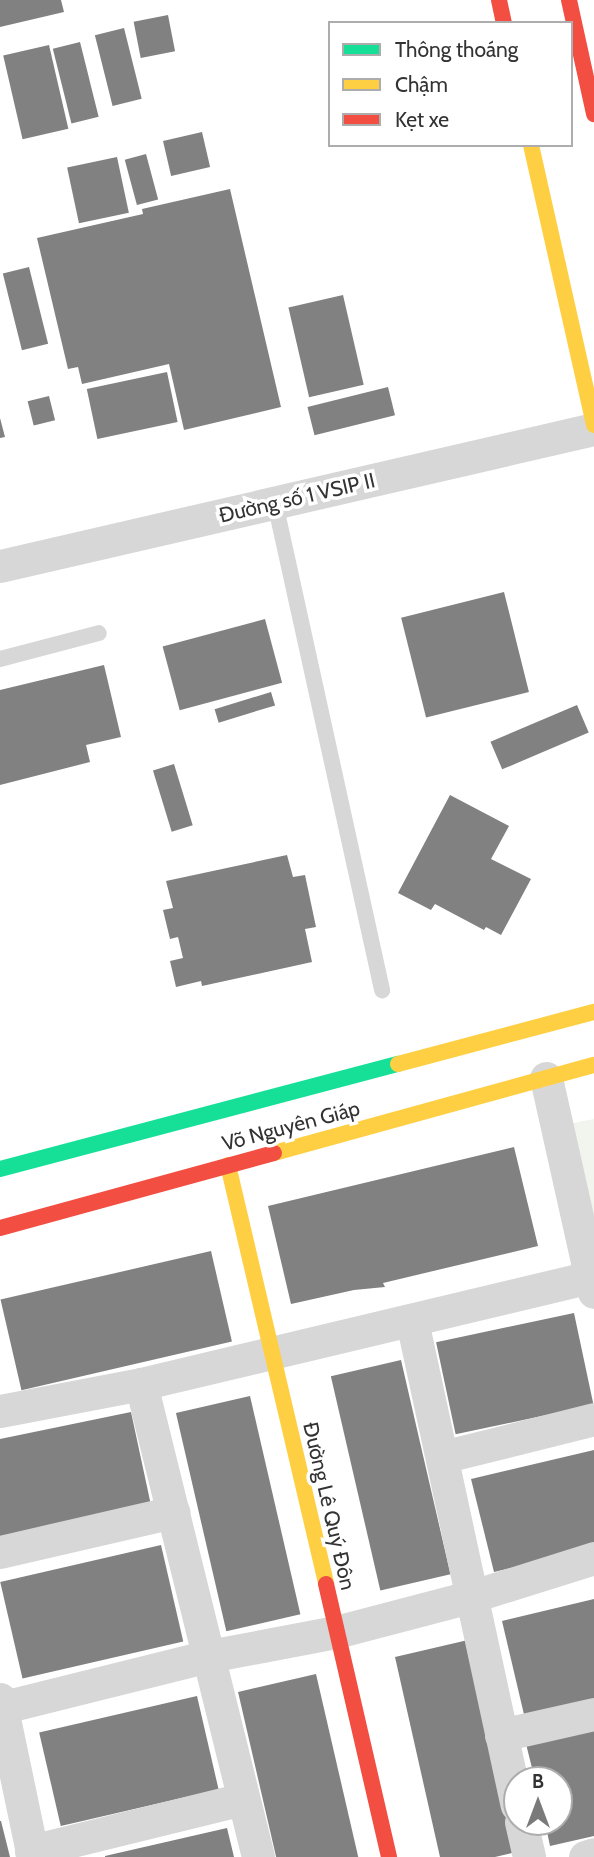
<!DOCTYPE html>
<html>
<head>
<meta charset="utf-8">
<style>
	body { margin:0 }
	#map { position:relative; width:594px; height:1857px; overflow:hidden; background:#fff; font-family:Cabin,sans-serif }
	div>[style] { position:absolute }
	.green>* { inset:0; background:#f1f5ed }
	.building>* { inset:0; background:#818181; transform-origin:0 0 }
	.lane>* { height:16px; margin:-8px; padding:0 8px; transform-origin:8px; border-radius:8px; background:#d7d7d7 }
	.street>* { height:33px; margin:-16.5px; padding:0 16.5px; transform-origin:16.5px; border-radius:16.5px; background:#d7d7d7 }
	.fast>* { height:16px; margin:-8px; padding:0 8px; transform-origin:8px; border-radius:8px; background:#16e098 }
	.slow>* { height:16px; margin:-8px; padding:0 8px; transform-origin:8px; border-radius:8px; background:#ffcf43 }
	.jam>* { height:16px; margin:-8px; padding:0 8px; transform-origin:8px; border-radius:8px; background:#f24e42 }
	span { translate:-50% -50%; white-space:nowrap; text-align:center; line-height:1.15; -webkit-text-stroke:7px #fff; paint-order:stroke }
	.street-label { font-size:21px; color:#333 }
	.legend { position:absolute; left:328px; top:21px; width:245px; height:126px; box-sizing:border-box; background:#fff; border:2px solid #adadad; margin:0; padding:9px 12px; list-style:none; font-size:21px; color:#333 }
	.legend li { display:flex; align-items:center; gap:14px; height:35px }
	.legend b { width:35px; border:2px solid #adadad }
	.north { position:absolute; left:503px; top:1766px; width:70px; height:70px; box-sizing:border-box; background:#fff; border:2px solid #adadad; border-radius:50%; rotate:0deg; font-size:19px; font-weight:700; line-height:28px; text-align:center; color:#333 }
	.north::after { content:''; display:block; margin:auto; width:24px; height:32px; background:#7a7a7a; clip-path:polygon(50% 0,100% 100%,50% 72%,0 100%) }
</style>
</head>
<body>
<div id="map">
	<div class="green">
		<div style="clip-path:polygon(594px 1119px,594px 1245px,563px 1125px)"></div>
	</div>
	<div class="building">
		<div style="clip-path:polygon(0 0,61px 0,64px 12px,0 27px)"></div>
		<div style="left:168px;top:15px;width:37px;height:35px;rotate:79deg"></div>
		<div style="left:124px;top:28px;width:73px;height:30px;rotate:76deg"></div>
		<div style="left:80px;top:42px;width:77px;height:28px;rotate:76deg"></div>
		<div style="left:49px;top:45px;width:86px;height:47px;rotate:77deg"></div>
		<div style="left:202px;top:132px;width:36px;height:40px;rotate:77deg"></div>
		<div style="left:146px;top:154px;width:47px;height:22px;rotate:75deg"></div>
		<div style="left:117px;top:157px;width:57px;height:51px;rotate:78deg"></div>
		<div style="clip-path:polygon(230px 189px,281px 407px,184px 430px,169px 364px,82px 384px,78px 367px,68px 369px,37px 238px,143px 214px,142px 209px)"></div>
		<div style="left:29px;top:267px;width:79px;height:27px;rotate:76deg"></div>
		<div style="left:343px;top:295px;width:92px;height:56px;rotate:77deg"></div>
		<div style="left:167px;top:372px;width:51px;height:82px;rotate:78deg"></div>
		<div style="left:388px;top:387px;width:29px;height:83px;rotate:76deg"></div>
		<div style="left:49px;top:396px;width:25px;height:22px;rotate:76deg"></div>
		<div style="clip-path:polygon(0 418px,5px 437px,0 438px)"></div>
		<div style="left:504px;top:592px;width:103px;height:106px;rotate:76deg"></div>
		<div style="left:265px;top:619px;width:66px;height:106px;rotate:75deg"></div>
		<div style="clip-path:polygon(104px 665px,121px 737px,86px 745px,90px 762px,0 785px,0 690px)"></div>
		<div style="left:271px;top:692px;width:14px;height:59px;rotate:73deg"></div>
		<div style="left:577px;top:705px;width:30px;height:94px;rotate:67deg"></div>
		<div style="left:174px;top:764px;width:64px;height:22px;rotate:73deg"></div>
		<div style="clip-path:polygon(450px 795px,509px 826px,491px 859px,531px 879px,501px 935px,486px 927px,484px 930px,435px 904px,431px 910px,398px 893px)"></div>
		<div style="clip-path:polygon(287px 855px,293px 877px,305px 875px,316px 927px,305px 929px,312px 962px,202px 986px,201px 981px,176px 987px,170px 961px,183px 958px,178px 937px,170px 939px,163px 910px,173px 908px,166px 881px)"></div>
		<div style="clip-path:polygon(514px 1147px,538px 1246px,383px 1283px,385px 1287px,354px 1290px,291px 1304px,268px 1206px)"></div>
		<div style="left:211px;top:1251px;width:93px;height:216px;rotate:77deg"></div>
		<div style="left:574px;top:1313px;width:94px;height:141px;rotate:78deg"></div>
		<div style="left:401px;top:1360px;width:220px;height:72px;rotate:77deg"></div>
		<div style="left:250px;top:1396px;width:224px;height:76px;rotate:77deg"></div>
		<div style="clip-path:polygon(131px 1412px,152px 1510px,0 1542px,0 1439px)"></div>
		<div style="clip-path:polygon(594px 1450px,594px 1549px,494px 1572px,471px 1479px)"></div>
		<div style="left:161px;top:1545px;width:99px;height:165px;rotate:77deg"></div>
		<div style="clip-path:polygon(594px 1599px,594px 1707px,526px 1723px,502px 1621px)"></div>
		<div style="clip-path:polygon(468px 1640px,516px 1852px,495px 1857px,440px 1857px,395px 1657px)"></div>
		<div style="left:316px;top:1674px;width:188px;height:80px;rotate:77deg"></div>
		<div style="left:197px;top:1696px;width:96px;height:162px;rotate:77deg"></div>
		<div style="clip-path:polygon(594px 1724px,594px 1836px,550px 1846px,545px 1822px,559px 1822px,559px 1780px,535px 1780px,525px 1740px)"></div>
		<div style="clip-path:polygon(0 1821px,1px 1821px,10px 1857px,0 1857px)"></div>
		<div style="clip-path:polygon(227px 1828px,234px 1857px,105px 1857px,105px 1856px)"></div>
	</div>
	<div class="lane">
		<div style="left:275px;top:503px;width:499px;rotate:77.6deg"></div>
		<div style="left:0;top:659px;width:102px;rotate:-14.7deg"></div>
	</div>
	<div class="street">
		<div style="left:0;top:566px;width:610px;rotate:-12.99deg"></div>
		<div style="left:546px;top:1078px;width:219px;rotate:77.4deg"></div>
		<div style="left:412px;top:1321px;width:495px;rotate:77.8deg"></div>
		<div style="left:141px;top:1384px;width:487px;rotate:76.1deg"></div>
		<div style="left:0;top:1411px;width:144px;rotate:-10.8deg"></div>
		<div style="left:141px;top:1384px;width:463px;rotate:-13.4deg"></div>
		<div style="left:442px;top:1457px;width:157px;rotate:-14deg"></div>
		<div style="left:0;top:1552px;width:178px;rotate:-13deg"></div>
		<div style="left:0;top:1699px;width:161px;rotate:78.2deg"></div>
		<div style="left:0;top:1708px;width:215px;rotate:-14deg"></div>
		<div style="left:209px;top:1656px;width:129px;rotate:-10.7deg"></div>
		<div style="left:336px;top:1632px;width:142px;rotate:-14.7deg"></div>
		<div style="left:473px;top:1596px;width:127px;rotate:-17.4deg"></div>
		<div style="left:501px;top:1735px;width:95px;rotate:-12.7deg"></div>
		<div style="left:521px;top:1822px;width:36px;rotate:77deg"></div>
		<div style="left:31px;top:1851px;width:218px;rotate:-13.8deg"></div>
		<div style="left:585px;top:1857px;width:9px;rotate:-18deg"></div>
	</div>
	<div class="fast">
		<div style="left:0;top:1169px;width:412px;rotate:-14.8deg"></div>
	</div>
	<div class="slow">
		<div style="left:531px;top:145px;width:287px;rotate:77.3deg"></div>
		<div style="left:398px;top:1064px;width:203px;rotate:-14.9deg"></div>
		<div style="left:274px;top:1153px;width:332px;rotate:-15.4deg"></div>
		<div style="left:228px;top:1165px;width:430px;rotate:76.8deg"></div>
	</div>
	<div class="jam">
		<div style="left:499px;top:0;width:24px;rotate:78deg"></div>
		<div style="left:569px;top:0;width:117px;rotate:77.6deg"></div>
		<div style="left:0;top:1228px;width:284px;rotate:-15.3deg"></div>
		<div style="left:326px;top:1584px;width:280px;rotate:77deg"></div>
	</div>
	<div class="street-label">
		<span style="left:297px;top:498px;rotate:-13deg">Đường số 1 VSIP II</span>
		<span style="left:291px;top:1126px;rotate:-15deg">Võ Nguyên Giáp</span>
		<span style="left:329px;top:1506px;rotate:77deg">Đường Lê Quý Đôn</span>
	</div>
	<ul class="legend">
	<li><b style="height:9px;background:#16e098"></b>Thông thoáng</li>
	<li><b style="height:9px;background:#ffcf43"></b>Chậm</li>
	<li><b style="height:9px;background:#f24e42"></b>Kẹt xe</li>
	</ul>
	<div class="north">B</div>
</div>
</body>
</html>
